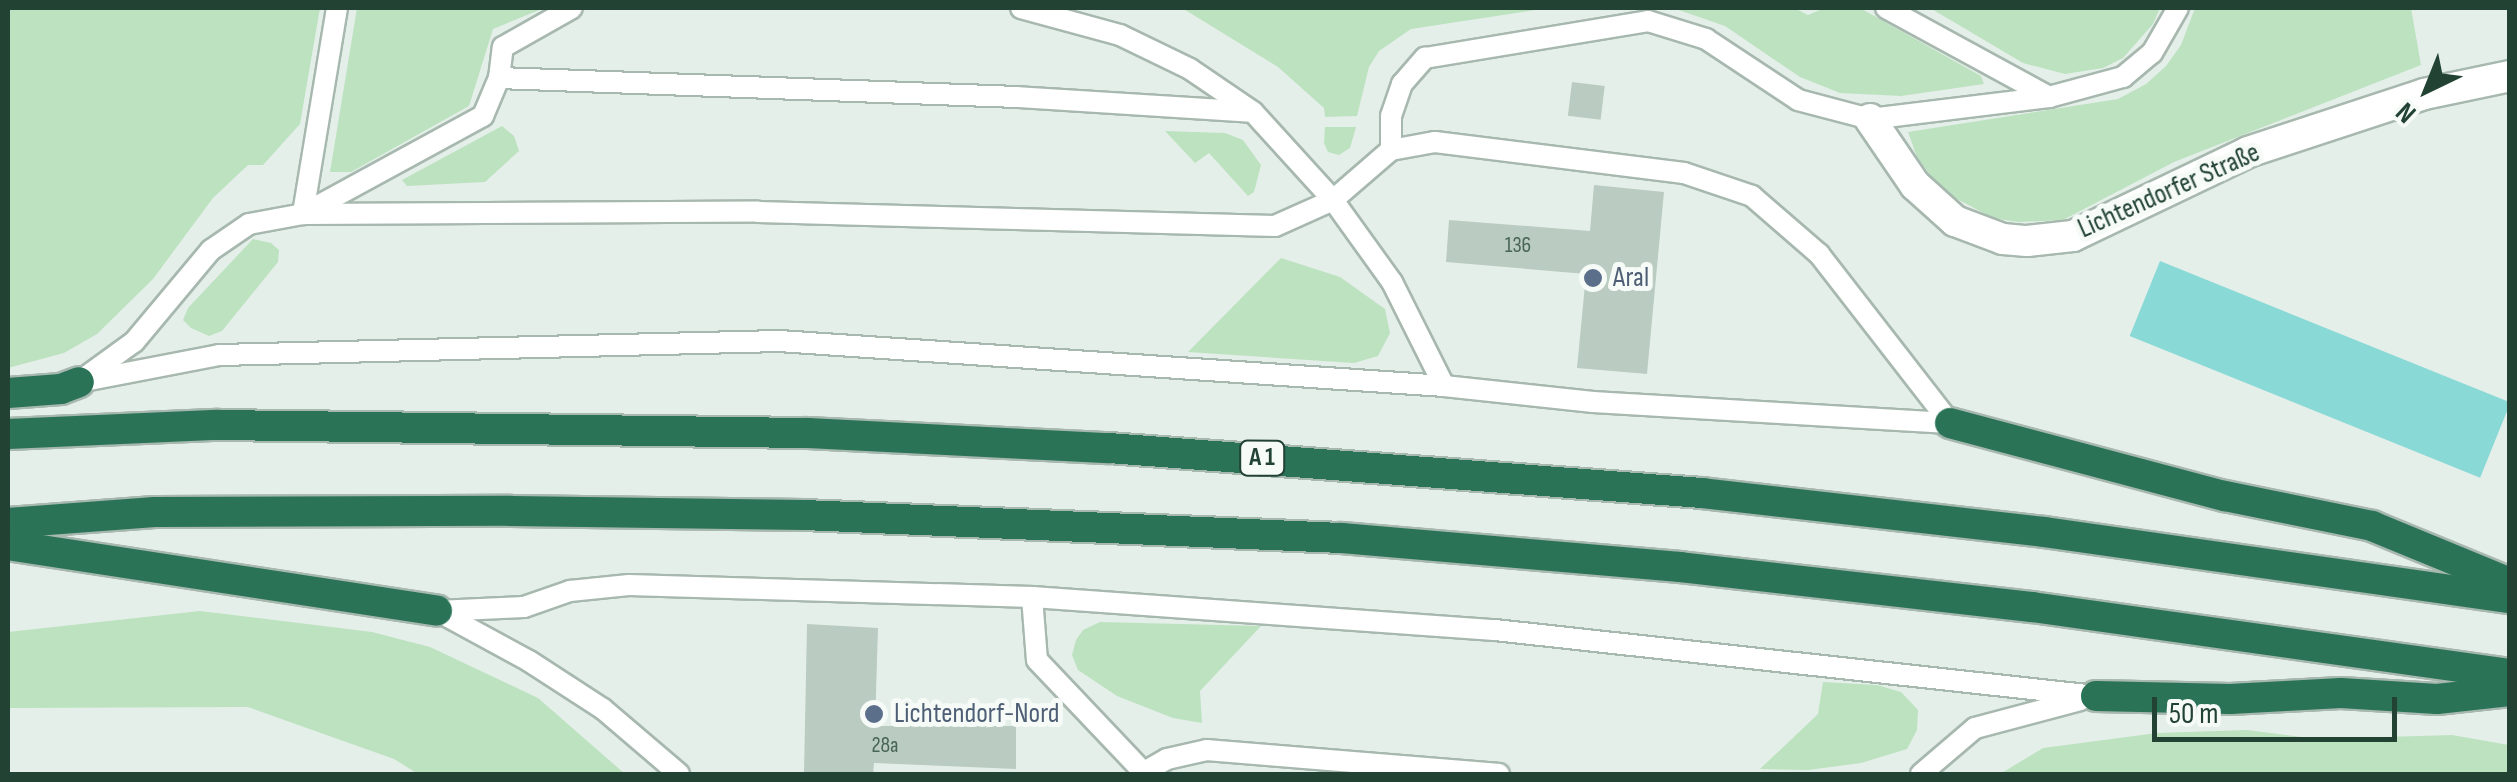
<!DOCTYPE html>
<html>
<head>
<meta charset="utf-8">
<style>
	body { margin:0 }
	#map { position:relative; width:2517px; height:782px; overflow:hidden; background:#e5efe9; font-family:"Sofia Sans Condensed",sans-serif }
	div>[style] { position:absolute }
	.green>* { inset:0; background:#bce2c0 }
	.water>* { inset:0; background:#89d9d7; transform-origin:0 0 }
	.building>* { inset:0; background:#bacbc1; transform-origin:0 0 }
	.roads { filter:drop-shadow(2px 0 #a7b8af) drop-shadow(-2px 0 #a7b8af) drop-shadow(0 2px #a7b8af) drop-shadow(0 -2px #a7b8af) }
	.lane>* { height:20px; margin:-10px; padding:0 10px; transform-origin:10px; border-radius:10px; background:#fff }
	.street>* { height:30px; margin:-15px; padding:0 15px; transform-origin:15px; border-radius:15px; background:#fff }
	.highway>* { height:30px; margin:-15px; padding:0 15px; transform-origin:15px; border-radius:15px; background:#2a7357 }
	.dots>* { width:28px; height:28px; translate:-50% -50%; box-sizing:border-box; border:5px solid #f6fbf8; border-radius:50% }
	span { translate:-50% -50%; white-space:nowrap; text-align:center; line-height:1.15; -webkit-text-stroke:10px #f6fbf8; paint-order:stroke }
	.number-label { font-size:22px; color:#486557 }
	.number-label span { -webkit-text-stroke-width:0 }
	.shield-label span { padding:2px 8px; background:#f6fbf8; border:2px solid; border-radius:8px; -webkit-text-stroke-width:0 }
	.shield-label { font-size:25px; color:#224334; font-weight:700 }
	.street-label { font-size:28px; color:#224334 }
	.service-label { font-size:28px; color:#4e5e75 }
	.left { translate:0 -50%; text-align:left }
	.frame { position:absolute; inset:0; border:10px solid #224334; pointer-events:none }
	.north { position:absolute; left:2377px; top:40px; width:100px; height:100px; -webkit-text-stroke:8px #f6fbf8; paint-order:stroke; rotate:223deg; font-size:28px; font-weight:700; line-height:40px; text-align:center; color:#224334 }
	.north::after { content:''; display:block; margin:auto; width:35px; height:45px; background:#224334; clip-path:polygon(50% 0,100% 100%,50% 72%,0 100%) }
	.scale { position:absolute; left:2152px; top:697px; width:245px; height:45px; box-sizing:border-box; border:5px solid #224334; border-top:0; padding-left:12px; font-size:30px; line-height:35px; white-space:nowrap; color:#224334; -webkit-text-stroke:8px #f6fbf8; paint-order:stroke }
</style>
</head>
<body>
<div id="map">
	<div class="green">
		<div style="clip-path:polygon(8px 8px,320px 8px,300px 124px,263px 165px,248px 165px,213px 198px,153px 279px,97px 334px,64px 353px,8px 368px)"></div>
		<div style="clip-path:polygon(357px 8px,544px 8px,493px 29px,469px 106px,351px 172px,330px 172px)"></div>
		<div style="clip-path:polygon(1182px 8px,1549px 8px,1411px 29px,1379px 51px,1369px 67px,1357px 116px,1325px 117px,1324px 108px,1278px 67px)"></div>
		<div style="clip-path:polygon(1673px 8px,1794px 8px,1808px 15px,1825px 8px,1860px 8px,1981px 76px,1984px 84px,1901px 96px,1840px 93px,1800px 77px,1725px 26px)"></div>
		<div style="clip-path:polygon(1930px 8px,2160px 8px,2153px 24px,2123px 58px,2103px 68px,2065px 74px,2023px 63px)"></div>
		<div style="clip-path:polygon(2195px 8px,2411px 8px,2421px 65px,2174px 162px,2063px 220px,2018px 222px,1993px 218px,1942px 191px,1917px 157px,1908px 132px,2118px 99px,2146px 84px,2166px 66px,2181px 45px)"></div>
		<div style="clip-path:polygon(502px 126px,514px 136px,519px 151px,485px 182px,407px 186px,402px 180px)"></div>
		<div style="clip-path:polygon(1325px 127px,1356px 127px,1350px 148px,1339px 155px,1328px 152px,1324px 143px)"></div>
		<div style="clip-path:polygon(1165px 131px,1225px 133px,1243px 140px,1261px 165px,1254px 192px,1248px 196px,1209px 153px,1195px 163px)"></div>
		<div style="clip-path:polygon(253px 239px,271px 243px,279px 250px,278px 262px,222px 331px,209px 336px,191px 328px,183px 320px,188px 308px)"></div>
		<div style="clip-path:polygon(1281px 258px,1340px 277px,1385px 309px,1390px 333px,1378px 356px,1354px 363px,1188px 352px)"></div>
		<div style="clip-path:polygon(200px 611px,372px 632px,430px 647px,538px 698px,625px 774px,418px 774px,394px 759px,248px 707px,8px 708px,8px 632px)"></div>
		<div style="clip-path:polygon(1100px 622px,1261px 626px,1200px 691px,1202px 723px,1173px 718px,1117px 696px,1078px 670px,1072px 655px,1076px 640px,1083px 630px)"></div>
		<div style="clip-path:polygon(1823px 682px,1877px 685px,1901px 692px,1918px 710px,1917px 730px,1907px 749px,1861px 763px,1808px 770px,1760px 769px,1818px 714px)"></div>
		<div style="clip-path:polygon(2247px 730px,2318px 739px,2452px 735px,2509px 745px,2509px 774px,2000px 774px,2043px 748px,2157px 733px)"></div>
	</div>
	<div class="water">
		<div style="left:2160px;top:261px;width:378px;height:81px;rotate:22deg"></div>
	</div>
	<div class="building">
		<div style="left:1572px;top:82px;width:33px;height:34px;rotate:7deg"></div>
		<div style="clip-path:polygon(1594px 185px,1664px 192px,1647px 374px,1577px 368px,1586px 274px,1446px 262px,1449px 220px,1590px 231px)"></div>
		<div style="clip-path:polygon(807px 624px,878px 628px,875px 726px,1016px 726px,1016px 769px,874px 763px,873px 774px,804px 774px)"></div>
	</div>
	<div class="roads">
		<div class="lane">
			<div style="left:337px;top:8px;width:209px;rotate:99.4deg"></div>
			<div style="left:303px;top:214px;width:455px;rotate:-0.3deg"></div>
			<div style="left:758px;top:212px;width:517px;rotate:1.55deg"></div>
			<div style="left:1275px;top:226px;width:64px;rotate:-24.1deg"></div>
			<div style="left:1333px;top:200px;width:77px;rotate:-40.8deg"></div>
			<div style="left:1391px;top:150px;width:45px;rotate:-10.3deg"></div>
			<div style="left:1435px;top:142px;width:251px;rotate:7.1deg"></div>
			<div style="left:1684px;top:173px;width:72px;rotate:18.7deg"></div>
			<div style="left:1752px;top:196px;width:89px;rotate:40.9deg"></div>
			<div style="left:1819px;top:254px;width:214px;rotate:52.2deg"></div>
			<div style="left:1021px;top:8px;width:103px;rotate:15.3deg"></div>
			<div style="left:1120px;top:35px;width:78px;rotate:25.9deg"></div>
			<div style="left:1190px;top:69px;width:76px;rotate:34.3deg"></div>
			<div style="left:1253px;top:112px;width:119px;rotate:47.7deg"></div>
			<div style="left:1333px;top:200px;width:101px;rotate:54.3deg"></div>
			<div style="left:1392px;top:282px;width:116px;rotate:63.4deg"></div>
			<div style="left:1886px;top:8px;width:186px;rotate:28.6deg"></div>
			<div style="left:499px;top:78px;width:518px;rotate:2.1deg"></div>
			<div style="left:1017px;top:97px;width:236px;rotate:3.6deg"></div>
			<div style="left:1391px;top:150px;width:34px;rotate:-90deg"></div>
			<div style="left:1391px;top:116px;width:34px;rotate:-71deg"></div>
			<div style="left:1402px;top:84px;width:35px;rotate:-49deg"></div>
			<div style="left:1425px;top:58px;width:226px;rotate:-9.4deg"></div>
			<div style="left:1648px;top:21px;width:61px;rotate:17.2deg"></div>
			<div style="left:1706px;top:39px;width:110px;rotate:33.5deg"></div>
			<div style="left:1798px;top:100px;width:74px;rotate:14.8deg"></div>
			<div style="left:1870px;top:119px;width:180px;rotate:-7deg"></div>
			<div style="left:2049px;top:97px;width:77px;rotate:-15.1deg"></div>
			<div style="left:2123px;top:77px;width:38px;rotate:-40deg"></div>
			<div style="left:2152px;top:53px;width:52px;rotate:-60deg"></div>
			<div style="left:84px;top:378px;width:62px;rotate:-35.8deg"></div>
			<div style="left:134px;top:342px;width:120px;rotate:-50.1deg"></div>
			<div style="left:211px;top:250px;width:46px;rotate:-34.4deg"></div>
			<div style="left:249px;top:224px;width:55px;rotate:-10.5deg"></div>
			<div style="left:303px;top:214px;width:205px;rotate:-28.6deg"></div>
			<div style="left:483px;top:116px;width:41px;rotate:-67.2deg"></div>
			<div style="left:499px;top:78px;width:31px;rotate:-83deg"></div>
			<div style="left:503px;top:47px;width:79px;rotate:-29.5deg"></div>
			<div style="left:79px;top:382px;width:143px;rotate:-10.9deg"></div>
			<div style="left:219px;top:355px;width:560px;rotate:-1.43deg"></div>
			<div style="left:779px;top:341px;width:667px;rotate:3.87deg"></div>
			<div style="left:1444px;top:386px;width:150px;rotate:6.1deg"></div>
			<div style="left:1593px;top:402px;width:358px;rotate:3.4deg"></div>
			<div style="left:1032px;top:597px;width:63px;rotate:85.5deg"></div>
			<div style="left:1037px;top:660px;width:157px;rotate:46.5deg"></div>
			<div style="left:437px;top:611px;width:87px;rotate:-2.6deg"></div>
			<div style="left:524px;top:607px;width:49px;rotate:-19.2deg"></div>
			<div style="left:570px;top:591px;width:59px;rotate:-5.8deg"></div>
			<div style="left:629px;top:585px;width:403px;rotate:1.7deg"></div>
			<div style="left:1032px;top:597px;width:464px;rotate:4.1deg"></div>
			<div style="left:1495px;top:630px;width:605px;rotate:6.27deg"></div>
			<div style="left:439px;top:612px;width:102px;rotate:28.6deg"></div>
			<div style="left:529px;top:661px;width:88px;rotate:33deg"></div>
			<div style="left:603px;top:709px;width:100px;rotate:40.5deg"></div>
			<div style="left:1141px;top:774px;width:30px;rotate:-30deg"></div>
			<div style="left:1167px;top:759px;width:41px;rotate:-12.7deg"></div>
			<div style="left:1207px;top:750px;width:293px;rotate:4.7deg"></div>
			<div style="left:1921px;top:774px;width:71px;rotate:-40.4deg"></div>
			<div style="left:1975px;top:728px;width:109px;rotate:-14.9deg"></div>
		</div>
		<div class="street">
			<div style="left:1870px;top:119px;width:80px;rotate:55.7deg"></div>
			<div style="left:1915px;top:185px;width:54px;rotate:42deg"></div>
			<div style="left:1955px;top:221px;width:51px;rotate:20.6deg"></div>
			<div style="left:2003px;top:239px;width:24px;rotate:5deg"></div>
			<div style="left:2027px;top:241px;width:46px;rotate:-6.2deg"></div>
			<div style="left:2073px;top:236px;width:194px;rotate:-25.6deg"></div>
			<div style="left:2248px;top:152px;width:185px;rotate:-18.2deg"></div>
			<div style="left:2424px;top:94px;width:88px;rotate:-11.8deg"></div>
		</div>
		<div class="highway">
			<div style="left:8px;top:393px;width:53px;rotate:-4.3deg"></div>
			<div style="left:61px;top:389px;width:19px;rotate:-21deg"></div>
			<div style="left:1950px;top:423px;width:285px;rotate:14.9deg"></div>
			<div style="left:2225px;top:496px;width:150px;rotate:11.5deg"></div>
			<div style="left:2372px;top:526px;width:149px;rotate:22.4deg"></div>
			<div style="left:8px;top:434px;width:210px;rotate:-2.5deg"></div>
			<div style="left:218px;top:425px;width:590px;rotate:0.78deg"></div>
			<div style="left:808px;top:433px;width:301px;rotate:2.9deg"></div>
			<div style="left:1109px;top:448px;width:595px;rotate:4.34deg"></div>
			<div style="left:1702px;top:493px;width:344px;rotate:6.5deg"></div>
			<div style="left:2044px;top:532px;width:471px;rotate:8.1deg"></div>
			<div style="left:8px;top:523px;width:147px;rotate:-4.3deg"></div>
			<div style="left:155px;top:512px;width:356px;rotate:-0.2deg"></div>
			<div style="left:511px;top:511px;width:293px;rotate:0.8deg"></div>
			<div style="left:804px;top:515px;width:538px;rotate:2.45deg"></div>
			<div style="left:1342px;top:538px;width:339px;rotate:4.9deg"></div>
			<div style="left:1680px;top:567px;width:354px;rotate:6.5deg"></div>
			<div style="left:2032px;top:607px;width:483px;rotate:8deg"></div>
			<div style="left:8px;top:545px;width:434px;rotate:8.7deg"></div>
			<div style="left:2096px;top:696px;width:134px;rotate:1.3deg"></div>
			<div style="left:2230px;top:699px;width:111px;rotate:-3.1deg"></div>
			<div style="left:2341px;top:693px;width:96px;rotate:3.6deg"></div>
			<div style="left:2437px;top:699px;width:73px;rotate:-6.3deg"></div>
		</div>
	</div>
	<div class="dots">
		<div style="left:1593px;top:278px;background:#5c6f8a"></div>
		<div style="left:874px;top:714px;background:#5c6f8a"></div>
	</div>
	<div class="number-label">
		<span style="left:1518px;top:246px">136</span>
		<span style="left:885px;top:746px">28a</span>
	</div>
	<div class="shield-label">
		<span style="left:1262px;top:458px">A 1</span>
	</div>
	<div class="street-label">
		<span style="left:2169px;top:191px;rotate:-24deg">Lichtendorfer Straße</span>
	</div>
	<div class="service-label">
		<span class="left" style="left:1613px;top:278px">Aral</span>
		<span class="left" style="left:894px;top:714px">Lichtendorf-Nord</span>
	</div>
	<div class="frame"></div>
	<div class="north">N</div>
	<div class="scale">50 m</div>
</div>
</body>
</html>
